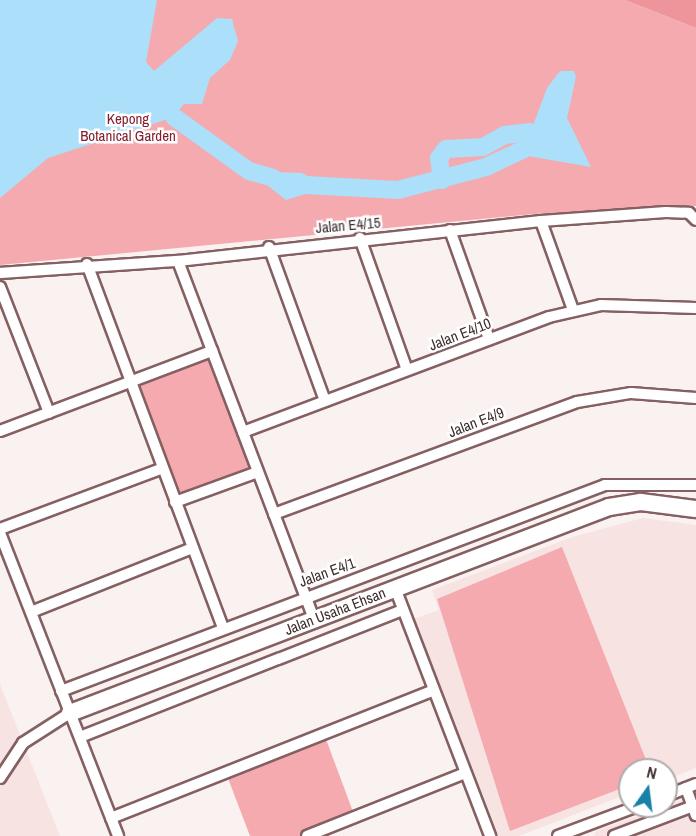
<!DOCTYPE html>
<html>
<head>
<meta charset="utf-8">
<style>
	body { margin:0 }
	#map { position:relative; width:696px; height:836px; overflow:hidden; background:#faf1f1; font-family:"Archivo Narrow",sans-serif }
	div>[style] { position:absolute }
	.built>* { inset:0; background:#f8e3e3 }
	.green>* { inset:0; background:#f4aaae; transform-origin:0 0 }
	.forest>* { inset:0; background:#ed959b }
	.water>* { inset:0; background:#acdffa }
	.river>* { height:18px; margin:-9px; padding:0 9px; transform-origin:9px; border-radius:9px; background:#acdffa }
	.roads { filter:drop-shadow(2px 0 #856062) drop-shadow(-2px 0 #856062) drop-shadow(0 2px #856062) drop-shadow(0 -2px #856062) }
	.street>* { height:10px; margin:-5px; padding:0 5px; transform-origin:5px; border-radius:5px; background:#fff }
	.secondary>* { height:16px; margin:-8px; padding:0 8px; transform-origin:8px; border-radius:8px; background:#fff }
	span { translate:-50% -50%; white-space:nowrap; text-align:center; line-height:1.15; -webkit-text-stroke:5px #fff; paint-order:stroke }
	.park-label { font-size:15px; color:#851e31 }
	.street-label { font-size:15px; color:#3c2c2c }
	.north { position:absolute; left:618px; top:758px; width:60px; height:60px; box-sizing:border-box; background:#fff; border:2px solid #b1abab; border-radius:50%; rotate:14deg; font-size:16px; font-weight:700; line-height:24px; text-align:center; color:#3c2c2c }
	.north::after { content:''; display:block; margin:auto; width:21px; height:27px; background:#1881aa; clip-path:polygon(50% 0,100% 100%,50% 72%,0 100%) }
</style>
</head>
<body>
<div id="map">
	<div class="built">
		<div style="clip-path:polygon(643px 518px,696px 525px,696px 768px,666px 780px,666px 770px,630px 770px,630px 793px,519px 836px,499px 836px,413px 619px,439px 610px,432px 590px,572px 537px)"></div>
		<div style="clip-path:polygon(0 684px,60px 836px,0 836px)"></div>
		<div style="clip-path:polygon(696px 795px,696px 836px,594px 836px,596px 831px)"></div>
	</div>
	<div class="green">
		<div style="clip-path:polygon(0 0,625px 0,696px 28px,696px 206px,534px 214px,0 265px)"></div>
		<div style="left:212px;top:351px;width:129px;height:87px;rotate:69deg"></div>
		<div style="clip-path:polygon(562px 547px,650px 770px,630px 770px,630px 785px,510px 831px,437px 599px)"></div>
		<div style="clip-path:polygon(324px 734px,355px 817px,307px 836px,250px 836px,226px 773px)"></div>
	</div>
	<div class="forest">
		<div style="clip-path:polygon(625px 0,696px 0,696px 28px)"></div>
	</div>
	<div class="water">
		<div style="clip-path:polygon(0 0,157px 0,146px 62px,154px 71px,217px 18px,232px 19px,238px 41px,230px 60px,210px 78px,202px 104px,184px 104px,174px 117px,48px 158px,0 198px)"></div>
		<div style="clip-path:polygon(560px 71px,574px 71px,576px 77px,567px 118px,591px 167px,522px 155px,547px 88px)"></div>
		<div style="clip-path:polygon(249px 171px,302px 173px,328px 187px,286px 200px)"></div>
	</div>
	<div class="river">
		<div style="left:174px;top:117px;width:92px;rotate:35.8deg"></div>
		<div style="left:249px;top:171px;width:25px;rotate:16deg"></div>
		<div style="left:442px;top:180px;width:22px;rotate:-98deg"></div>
		<div style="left:439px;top:158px;width:11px;rotate:-52deg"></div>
		<div style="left:446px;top:149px;width:37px;rotate:-3deg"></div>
		<div style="left:483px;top:147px;width:25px;rotate:-29deg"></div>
		<div style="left:505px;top:135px;width:25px;rotate:-7deg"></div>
		<div style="left:306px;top:185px;width:92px;rotate:3.1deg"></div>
		<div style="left:398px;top:190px;width:91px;rotate:-14.6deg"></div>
		<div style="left:486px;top:167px;width:42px;rotate:-25.3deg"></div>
	</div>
	<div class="roads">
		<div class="street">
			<div style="left:541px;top:221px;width:95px;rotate:70.2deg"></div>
			<div style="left:450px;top:230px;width:116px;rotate:70.3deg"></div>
			<div style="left:360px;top:238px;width:140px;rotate:70.4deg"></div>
			<div style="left:269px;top:247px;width:164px;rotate:70deg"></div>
			<div style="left:178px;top:261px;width:383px;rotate:69.2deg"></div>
			<div style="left:87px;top:264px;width:388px;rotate:69.5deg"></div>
			<div style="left:0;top:273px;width:178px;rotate:-3.9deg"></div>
			<div style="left:178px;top:261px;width:365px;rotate:-6.3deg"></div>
			<div style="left:541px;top:221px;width:125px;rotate:-4.1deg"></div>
			<div style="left:666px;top:212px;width:23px;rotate:2deg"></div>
			<div style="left:689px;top:213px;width:10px;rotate:45deg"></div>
			<div style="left:0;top:287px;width:135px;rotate:68.7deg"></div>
			<div style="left:0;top:431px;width:227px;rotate:-20.7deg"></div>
			<div style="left:243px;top:432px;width:327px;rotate:-20.6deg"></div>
			<div style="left:549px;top:317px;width:53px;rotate:-13deg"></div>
			<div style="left:601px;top:305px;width:95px;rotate:1.8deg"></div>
			<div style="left:175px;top:502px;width:88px;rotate:-19.9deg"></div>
			<div style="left:274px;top:514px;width:323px;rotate:-20.3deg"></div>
			<div style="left:577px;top:402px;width:55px;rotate:-9.5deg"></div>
			<div style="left:631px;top:393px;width:65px;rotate:4.4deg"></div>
			<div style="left:0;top:529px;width:174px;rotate:-20.5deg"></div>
			<div style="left:0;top:533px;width:325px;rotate:68.7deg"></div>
			<div style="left:395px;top:588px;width:266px;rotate:69deg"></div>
			<div style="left:31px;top:612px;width:174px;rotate:-21.6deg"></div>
			<div style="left:61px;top:691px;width:582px;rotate:-20.74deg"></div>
			<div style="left:605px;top:485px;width:91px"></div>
			<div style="left:80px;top:737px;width:347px;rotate:-21.5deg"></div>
			<div style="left:0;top:778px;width:42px;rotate:-56.7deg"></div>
			<div style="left:23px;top:743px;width:56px;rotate:-32.6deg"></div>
			<div style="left:686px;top:788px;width:29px;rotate:70deg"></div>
			<div style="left:666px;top:796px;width:32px;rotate:-22deg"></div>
			<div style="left:111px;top:818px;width:347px;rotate:-21.6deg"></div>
			<div style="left:307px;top:836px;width:170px;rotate:-21.7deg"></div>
			<div style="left:558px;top:836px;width:85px;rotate:-20.6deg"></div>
			<div style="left:614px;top:836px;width:88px;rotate:-20.7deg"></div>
		</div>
		<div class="secondary">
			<div style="left:70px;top:713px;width:577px;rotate:-20.92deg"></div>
			<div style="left:609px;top:507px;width:32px;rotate:-9deg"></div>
			<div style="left:641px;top:502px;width:55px;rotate:7.3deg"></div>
		</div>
	</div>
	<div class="park-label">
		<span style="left:128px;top:127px">Kepong<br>Botanical Garden</span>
	</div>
	<div class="street-label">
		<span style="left:348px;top:225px;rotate:-5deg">Jalan E4/15</span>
		<span style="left:460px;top:334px;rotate:-21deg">Jalan E4/10</span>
		<span style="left:476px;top:422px;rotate:-21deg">Jalan E4/9</span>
		<span style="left:327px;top:572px;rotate:-20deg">Jalan E4/1</span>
		<span style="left:335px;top:611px;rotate:-21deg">Jalan Usaha Ehsan</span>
	</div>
	<div class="north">N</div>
</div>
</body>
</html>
